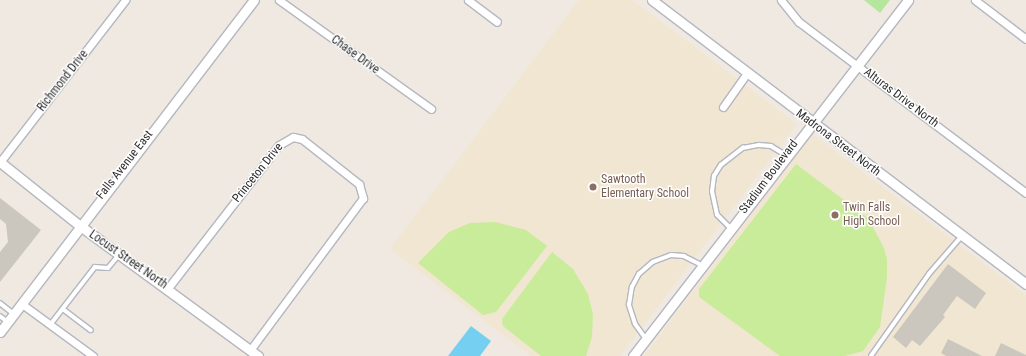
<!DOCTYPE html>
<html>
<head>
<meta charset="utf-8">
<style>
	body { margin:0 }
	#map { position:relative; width:1026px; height:356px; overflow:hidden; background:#efe9e1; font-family:"Roboto Condensed",sans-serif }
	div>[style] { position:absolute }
	.education>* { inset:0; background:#f0e6d1 }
	.green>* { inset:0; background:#b6e59e }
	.pitch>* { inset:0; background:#c9ec9a }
	.water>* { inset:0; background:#75cff0 }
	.building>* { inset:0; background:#cbc7bf }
	.roads { filter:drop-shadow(1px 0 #b4b7c1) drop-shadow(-1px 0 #b4b7c1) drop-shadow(0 1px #b4b7c1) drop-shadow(0 -1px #b4b7c1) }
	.lane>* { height:3.5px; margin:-1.75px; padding:0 1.75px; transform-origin:1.75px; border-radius:1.75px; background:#fff }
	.street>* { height:7px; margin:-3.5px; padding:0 3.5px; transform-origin:3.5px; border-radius:3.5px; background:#fff }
	.secondary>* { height:9px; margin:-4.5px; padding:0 4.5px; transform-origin:4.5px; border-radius:4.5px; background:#fff }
	.dots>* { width:11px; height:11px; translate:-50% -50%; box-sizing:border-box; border:2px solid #fff; border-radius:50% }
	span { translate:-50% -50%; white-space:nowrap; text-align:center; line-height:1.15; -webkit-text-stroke:3px #fff; paint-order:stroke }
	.street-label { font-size:12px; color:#2e2e2e }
	.education-label { font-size:12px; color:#785e54 }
	.left { translate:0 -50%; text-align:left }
</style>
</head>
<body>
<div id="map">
	<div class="education">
		<div style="clip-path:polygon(579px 0,632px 0,797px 124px,620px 356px,531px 356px,390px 249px)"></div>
		<div style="clip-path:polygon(812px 134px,1026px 295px,1026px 356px,644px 356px)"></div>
	</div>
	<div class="green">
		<div style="clip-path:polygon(864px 0,890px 0,880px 13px)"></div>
	</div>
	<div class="pitch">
		<div style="clip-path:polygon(796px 164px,868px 218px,884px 248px,887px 259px,887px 277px,880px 327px,863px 351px,845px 356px,780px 356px,699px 297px,699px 289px)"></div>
		<div style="clip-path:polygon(495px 222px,526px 230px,547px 246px,496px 312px,483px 315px,418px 263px,449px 232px,470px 223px)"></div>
		<div style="clip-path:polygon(552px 252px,573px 269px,588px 294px,593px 314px,592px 337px,586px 356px,541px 356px,503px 326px,502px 319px)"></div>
	</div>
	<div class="water">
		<div style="clip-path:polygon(471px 326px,491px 341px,480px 356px,448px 356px)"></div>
	</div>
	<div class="building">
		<div style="clip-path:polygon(0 198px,41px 230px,0 282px,0 252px,8px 242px,6px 224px,0 219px)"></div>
		<div style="clip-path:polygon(948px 264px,986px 293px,975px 309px,957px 296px,943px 315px,945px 317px,920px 346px,912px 340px,906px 348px,893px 337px)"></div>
		<div style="clip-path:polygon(948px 339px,982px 356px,946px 356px,941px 353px)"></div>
		<div style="clip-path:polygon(1001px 343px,1026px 355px,1026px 356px,995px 356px)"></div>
	</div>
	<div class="roads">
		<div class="lane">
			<div style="left:730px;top:228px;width:18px;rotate:-135deg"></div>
			<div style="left:717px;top:215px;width:24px;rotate:-102deg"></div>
			<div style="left:712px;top:192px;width:16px;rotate:-83deg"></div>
			<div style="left:714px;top:176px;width:13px;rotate:-58deg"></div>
			<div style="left:721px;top:165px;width:28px;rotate:-38deg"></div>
			<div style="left:743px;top:148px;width:16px;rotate:-11deg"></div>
			<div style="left:759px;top:145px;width:12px;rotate:5deg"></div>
			<div style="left:771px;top:146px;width:17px;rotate:31deg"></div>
			<div style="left:0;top:303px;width:16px;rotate:38deg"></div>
			<div style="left:63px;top:309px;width:35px;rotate:37deg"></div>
			<div style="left:0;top:316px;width:9px;rotate:36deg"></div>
			<div style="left:50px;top:325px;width:73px;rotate:-52.2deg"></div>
			<div style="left:95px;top:267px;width:13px;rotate:4deg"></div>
			<div style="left:108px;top:268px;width:17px;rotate:-50deg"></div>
			<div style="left:645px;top:338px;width:17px;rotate:-126deg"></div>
			<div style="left:635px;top:324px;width:20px;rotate:-108deg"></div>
			<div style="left:629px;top:305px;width:18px;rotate:-81deg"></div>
			<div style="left:632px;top:287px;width:15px;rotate:-62deg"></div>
			<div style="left:639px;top:274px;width:18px;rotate:-41deg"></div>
			<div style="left:653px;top:262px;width:19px;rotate:-21deg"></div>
			<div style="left:671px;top:255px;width:13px;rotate:4deg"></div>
			<div style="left:684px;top:256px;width:20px;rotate:27deg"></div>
			<div style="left:871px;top:356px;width:100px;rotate:-54.7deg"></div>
			<div style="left:929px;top:274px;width:49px;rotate:-49.1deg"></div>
		</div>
		<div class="street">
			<div style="left:279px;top:0;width:187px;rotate:35.6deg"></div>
			<div style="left:468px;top:0;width:36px;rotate:37deg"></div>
			<div style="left:781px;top:0;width:28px;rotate:51deg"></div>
			<div style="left:799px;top:22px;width:284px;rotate:37deg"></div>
			<div style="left:975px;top:0;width:64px;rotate:37.4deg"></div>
			<div style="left:723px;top:107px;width:42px;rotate:-54.8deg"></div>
			<div style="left:0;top:162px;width:205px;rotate:-52.3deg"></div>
			<div style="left:168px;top:288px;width:181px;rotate:-52.2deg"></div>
			<div style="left:279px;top:145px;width:16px;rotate:-30deg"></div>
			<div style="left:293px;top:137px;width:9px;rotate:13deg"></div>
			<div style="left:302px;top:139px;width:73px;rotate:38.3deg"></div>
			<div style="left:359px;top:184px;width:15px;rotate:74deg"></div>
			<div style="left:363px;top:198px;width:189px;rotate:126.6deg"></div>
			<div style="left:22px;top:304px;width:88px;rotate:36.2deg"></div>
		</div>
		<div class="secondary">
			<div style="left:652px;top:0;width:470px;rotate:37.2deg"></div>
			<div style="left:0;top:162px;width:101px;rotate:38.6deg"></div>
			<div style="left:79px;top:225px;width:222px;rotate:36.2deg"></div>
			<div style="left:0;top:332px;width:418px;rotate:-52.6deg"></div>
			<div style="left:633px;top:356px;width:450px;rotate:-52.3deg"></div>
		</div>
	</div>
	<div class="dots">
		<div style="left:593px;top:187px;background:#8d6e63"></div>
		<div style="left:835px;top:215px;background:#8d6e63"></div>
	</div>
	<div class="street-label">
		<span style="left:355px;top:55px;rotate:36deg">Chase Drive</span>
		<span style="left:63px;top:81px;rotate:-52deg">Richmond Drive</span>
		<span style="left:901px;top:98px;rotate:37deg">Alturas Drive North</span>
		<span style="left:838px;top:143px;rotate:37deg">Madrona Street North</span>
		<span style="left:125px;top:165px;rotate:-52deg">Falls Avenue East</span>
		<span style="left:258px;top:173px;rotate:-51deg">Princeton Drive</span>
		<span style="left:769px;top:177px;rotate:-53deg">Stadium Boulevard</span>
		<span style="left:128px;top:260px;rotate:35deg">Locust Street North</span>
	</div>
	<div class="education-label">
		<span class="left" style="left:601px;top:187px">Sawtooth<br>Elementary School</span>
		<span class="left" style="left:843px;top:215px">Twin Falls<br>High School</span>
	</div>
</div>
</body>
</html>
